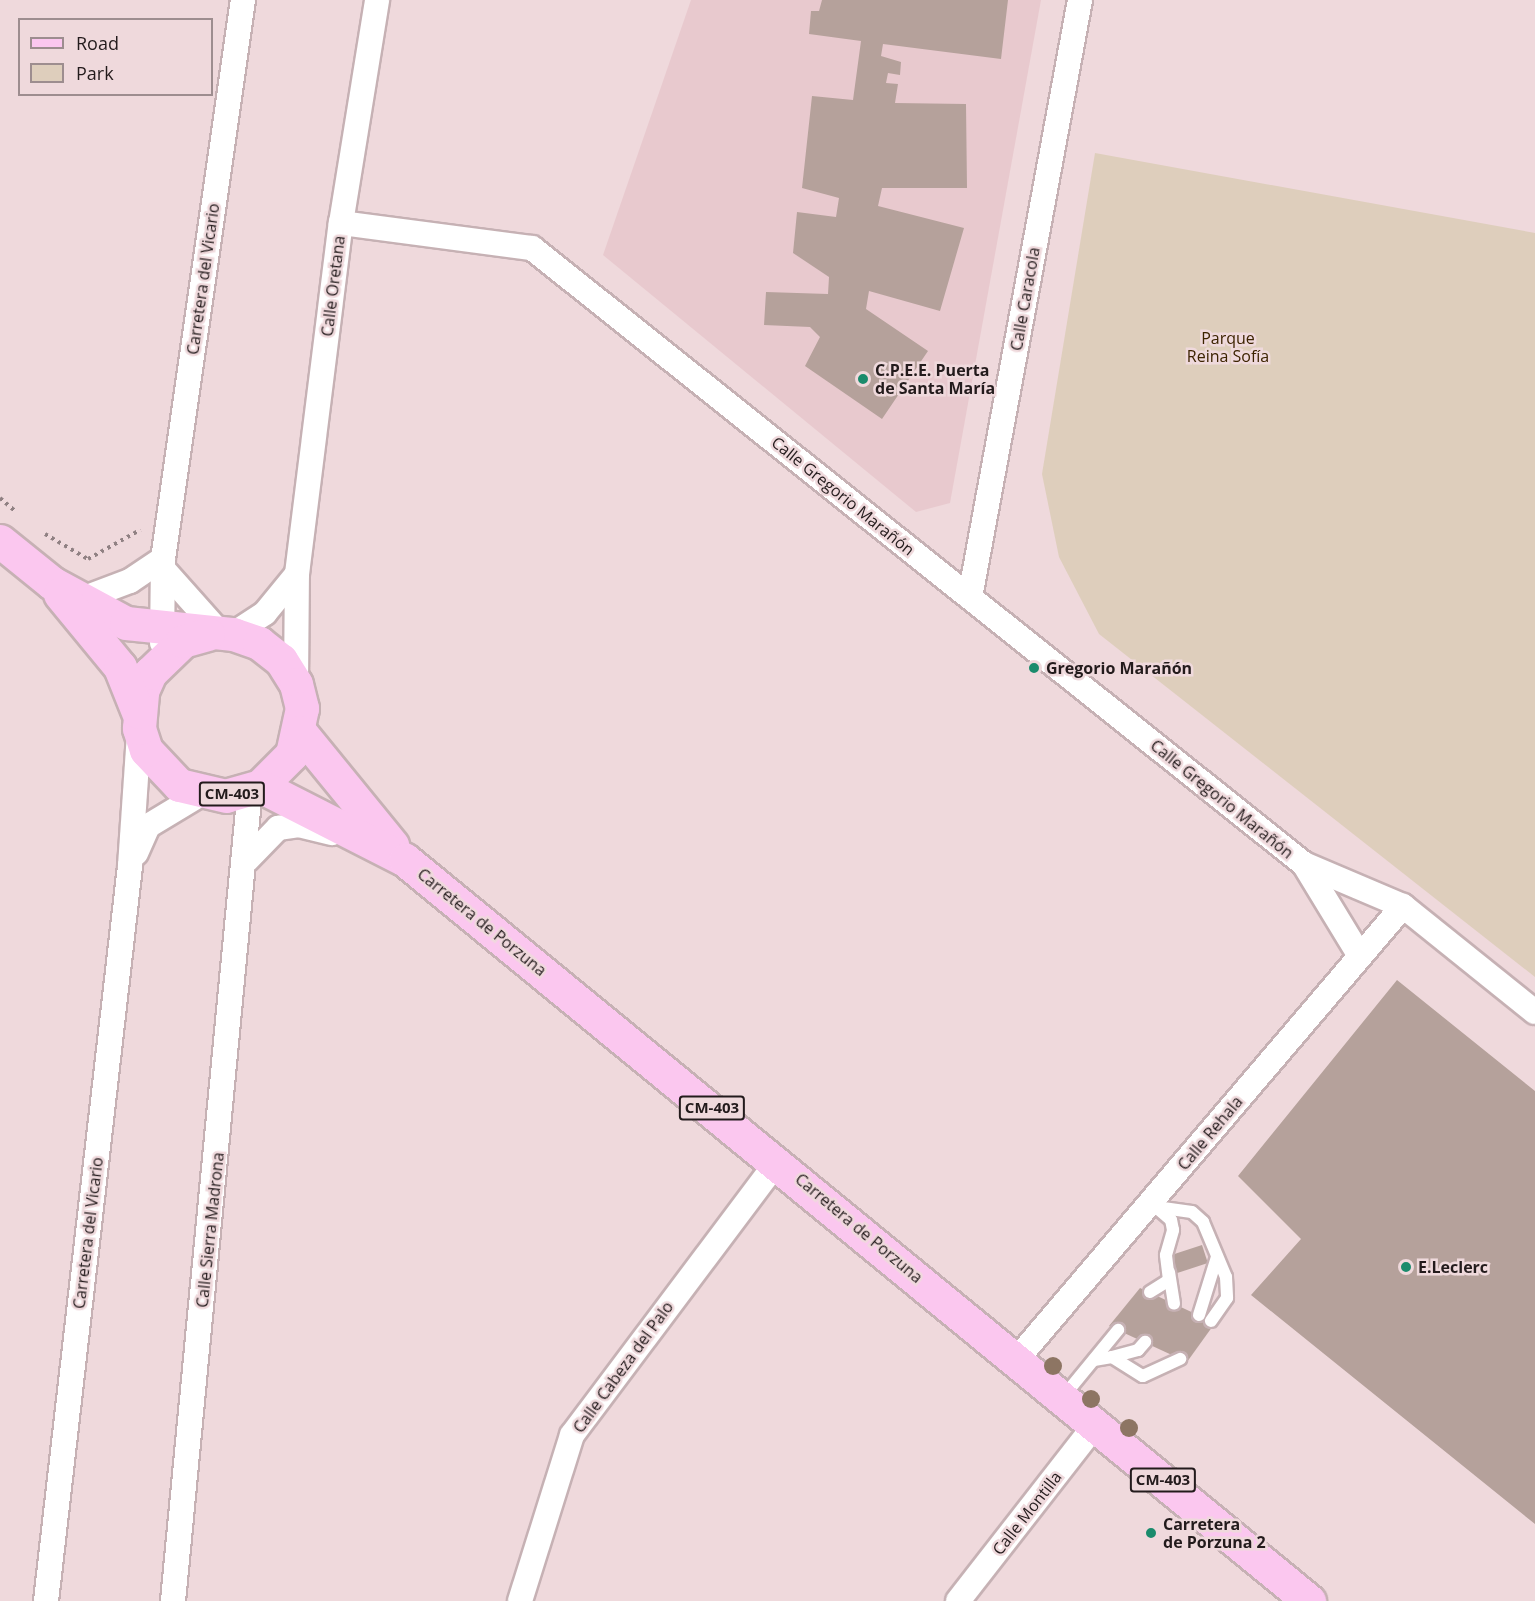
<!DOCTYPE html>
<html>
<head>
<meta charset="utf-8">
<style>
	body { margin:0 }
	#map { position:relative; width:1535px; height:1601px; overflow:hidden; background:#efd9dc; font-family:"Open Sans",sans-serif }
	div>[style] { position:absolute }
	.built>* { inset:0; background:#e8c9ce }
	.green>* { inset:0; background:#decebc }
	.building>* { inset:0; background:#b5a19b; transform-origin:0 0 }
	.path>* { height:4px; margin-top:-2px; transform-origin:0; background:repeating-linear-gradient(90deg,#908183 0 3px,transparent 0 7.5px) }
	.roads { filter:drop-shadow(2px 0 #c6b1b4) drop-shadow(-2px 0 #c6b1b4) drop-shadow(0 2px #c6b1b4) drop-shadow(0 -2px #c6b1b4) }
	.service>* { height:12px; margin:-6px; padding:0 6px; transform-origin:6px; border-radius:6px; background:#fff }
	.minor>* { height:24px; margin:-12px; padding:0 12px; transform-origin:12px; border-radius:12px; background:#fff }
	.primary>* { height:33px; margin:-16.5px; padding:0 16.5px; transform-origin:16.5px; border-radius:16.5px; background:#fbc7ef }
	.trees>* { width:18px; height:18px; margin:-9px; border-radius:50%; background:#8d7563 }
	.dots>* { width:16px; height:16px; translate:-50% -50%; box-sizing:border-box; border:3px solid #efd9dc; border-radius:50% }
	span { translate:-50% -50%; white-space:nowrap; text-align:center; line-height:1.15; -webkit-text-stroke:5px #efd9dc; paint-order:stroke }
	.shield-label span { padding:2px 4px; background:#efd9dc; border:2px solid; border-radius:4px; -webkit-text-stroke-width:0 }
	.shield-label { font-size:15px; color:#231b1c; font-weight:700 }
	.street-label { font-size:16px; color:#231b1c }
	.park-label { font-size:16px; color:#3c2300 }
	.poi-label { font-size:16px; color:#231b1c; font-weight:700 }
	.left { translate:0 -50%; text-align:left }
	.legend { position:absolute; left:18px; top:18px; width:195px; height:78px; box-sizing:border-box; background:#efd9dc; border:2px solid #9d8d8f; margin:0; padding:8px 10px; list-style:none; font-size:18px; color:#231b1c }
	.legend li { display:flex; align-items:center; gap:12px; height:30px }
	.legend b { width:30px; border:2px solid #9d8d8f }
</style>
</head>
<body>
<div id="map">
	<div class="built">
		<div style="clip-path:polygon(691px 0,1041px 0,950px 503px,916px 512px,603px 255px)"></div>
	</div>
	<div class="green">
		<div style="clip-path:polygon(1095px 153px,1535px 233px,1535px 977px,1099px 634px,1059px 557px,1042px 474px)"></div>
	</div>
	<div class="building">
		<div style="clip-path:polygon(822px 0,1008px 0,1001px 59px,883px 44px,881px 56px,901px 62px,900px 75px,888px 73px,886px 83px,898px 84px,895px 103px,966px 104px,967px 188px,882px 188px,878px 206px,964px 228px,940px 311px,869px 291px,866px 309px,928px 351px,882px 419px,805px 366px,820px 337px,810px 327px,764px 325px,766px 292px,828px 294px,829px 277px,793px 253px,797px 212px,836px 217px,839px 198px,802px 188px,812px 96px,853px 100px,861px 41px,809px 34px,811px 11px,819px 11px)"></div>
		<div style="clip-path:polygon(1397px 980px,1535px 1091px,1535px 1524px,1251px 1295px,1301px 1239px,1238px 1176px)"></div>
		<div style="left:1202px;top:1245px;width:19px;height:33px;rotate:72deg"></div>
		<div style="clip-path:polygon(1140px 1288px,1215px 1323px,1187px 1362px,1109px 1326px)"></div>
	</div>
	<div class="path">
		<div style="left:0;top:498px;width:20px;rotate:41deg"></div>
		<div style="left:45px;top:534px;width:50px;rotate:30.2deg"></div>
		<div style="left:88px;top:559px;width:60px;rotate:-29.1deg"></div>
	</div>
	<div class="roads">
		<div class="service">
			<div style="left:1156px;top:1207px;width:36px;rotate:8deg"></div>
			<div style="left:1192px;top:1212px;width:15px;rotate:42deg"></div>
			<div style="left:1203px;top:1222px;width:60px;rotate:67.3deg"></div>
			<div style="left:1226px;top:1277px;width:21px;rotate:87deg"></div>
			<div style="left:1227px;top:1298px;width:28px;rotate:125deg"></div>
			<div style="left:1169px;top:1272px;width:32px;rotate:81deg"></div>
			<div style="left:1150px;top:1292px;width:22px;rotate:-32deg"></div>
			<div style="left:1169px;top:1280px;width:25px;rotate:-97deg"></div>
			<div style="left:1166px;top:1255px;width:26px;rotate:-74deg"></div>
			<div style="left:1173px;top:1230px;width:10px;rotate:-101deg"></div>
			<div style="left:1171px;top:1220px;width:20px;rotate:-139deg"></div>
			<div style="left:1199px;top:1315px;width:61px;rotate:-72.8deg"></div>
			<div style="left:1112px;top:1357px;width:27px;rotate:-15deg"></div>
			<div style="left:1138px;top:1350px;width:11px;rotate:-49deg"></div>
			<div style="left:1094px;top:1360px;width:18px;rotate:-9deg"></div>
			<div style="left:1112px;top:1357px;width:36px;rotate:32deg"></div>
			<div style="left:1143px;top:1376px;width:41px;rotate:-24.7deg"></div>
			<div style="left:1063px;top:1397px;width:87px;rotate:-50.6deg"></div>
		</div>
		<div class="minor">
			<div style="left:341px;top:223px;width:193px;rotate:7.5deg"></div>
			<div style="left:532px;top:248px;width:988px;rotate:38.59deg"></div>
			<div style="left:1304px;top:864px;width:108px;rotate:23deg"></div>
			<div style="left:1403px;top:906px;width:169px;rotate:38.8deg"></div>
			<div style="left:163px;top:569px;width:86px;rotate:48.3deg"></div>
			<div style="left:970px;top:597px;width:607px;rotate:-79.56deg"></div>
			<div style="left:82px;top:599px;width:51px;rotate:-20.6deg"></div>
			<div style="left:130px;top:581px;width:40px;rotate:-34deg"></div>
			<div style="left:233px;top:634px;width:38px;rotate:-33deg"></div>
			<div style="left:265px;top:613px;width:50px;rotate:-50.6deg"></div>
			<div style="left:162px;top:643px;width:84px;rotate:-89.3deg"></div>
			<div style="left:163px;top:559px;width:565px;rotate:-81.86deg"></div>
			<div style="left:296px;top:684px;width:110px;rotate:-89.5deg"></div>
			<div style="left:297px;top:574px;width:354px;rotate:-82.9deg"></div>
			<div style="left:341px;top:223px;width:226px;rotate:-80.8deg"></div>
			<div style="left:136px;top:853px;width:30px;rotate:-66deg"></div>
			<div style="left:148px;top:826px;width:62px;rotate:-31.1deg"></div>
			<div style="left:247px;top:860px;width:45px;rotate:-45.9deg"></div>
			<div style="left:278px;top:828px;width:21px;rotate:-8deg"></div>
			<div style="left:299px;top:825px;width:34px;rotate:14deg"></div>
			<div style="left:1304px;top:864px;width:108px;rotate:58.7deg"></div>
			<div style="left:1017px;top:1359px;width:595px;rotate:-49.57deg"></div>
			<div style="left:46px;top:1601px;width:740px;rotate:-83.48deg"></div>
			<div style="left:130px;top:866px;width:133px;rotate:-86.1deg"></div>
			<div style="left:173px;top:1601px;width:815px;rotate:-84.58deg"></div>
			<div style="left:520px;top:1601px;width:174px;rotate:-72.6deg"></div>
			<div style="left:572px;top:1435px;width:343px;rotate:-53.1deg"></div>
			<div style="left:958px;top:1601px;width:224px;rotate:-52.1deg"></div>
		</div>
		<div class="primary">
			<div style="left:0;top:541px;width:67px;rotate:38.9deg"></div>
			<div style="left:52px;top:583px;width:84px;rotate:28.4deg"></div>
			<div style="left:126px;top:623px;width:108px;rotate:5.9deg"></div>
			<div style="left:233px;top:634px;width:28px;rotate:19deg"></div>
			<div style="left:259px;top:643px;width:28px;rotate:38deg"></div>
			<div style="left:281px;top:660px;width:28px;rotate:58deg"></div>
			<div style="left:296px;top:684px;width:25px;rotate:76deg"></div>
			<div style="left:302px;top:708px;width:47px;rotate:102.3deg"></div>
			<div style="left:292px;top:754px;width:45px;rotate:135deg"></div>
			<div style="left:260px;top:786px;width:35px;rotate:164deg"></div>
			<div style="left:226px;top:796px;width:48px;rotate:-166.8deg"></div>
			<div style="left:179px;top:785px;width:48px;rotate:-133.3deg"></div>
			<div style="left:146px;top:750px;width:23px;rotate:-108deg"></div>
			<div style="left:139px;top:728px;width:37px;rotate:-85deg"></div>
			<div style="left:142px;top:691px;width:20px;rotate:-66deg"></div>
			<div style="left:150px;top:673px;width:46px;rotate:-44.1deg"></div>
			<div style="left:183px;top:641px;width:26px;rotate:-16deg"></div>
			<div style="left:60px;top:594px;width:94px;rotate:50.6deg"></div>
			<div style="left:120px;top:667px;width:48px;rotate:68.2deg"></div>
			<div style="left:300px;top:732px;width:146px;rotate:50.8deg"></div>
			<div style="left:260px;top:786px;width:163px;rotate:27deg"></div>
			<div style="left:405px;top:860px;width:1169px;rotate:39.34deg"></div>
		</div>
	</div>
	<div class="trees">
		<div style="left:1053px;top:1366px"></div>
		<div style="left:1091px;top:1399px"></div>
		<div style="left:1129px;top:1428px"></div>
	</div>
	<div class="dots">
		<div style="left:863px;top:379px;background:#1a8b6c"></div>
		<div style="left:1034px;top:668px;background:#1a8b6c"></div>
		<div style="left:1406px;top:1267px;background:#1a8b6c"></div>
		<div style="left:1151px;top:1533px;background:#1a8b6c"></div>
	</div>
	<div class="shield-label">
		<span style="left:232px;top:794px">CM-403</span>
		<span style="left:712px;top:1108px">CM-403</span>
		<span style="left:1163px;top:1480px">CM-403</span>
	</div>
	<div class="street-label">
		<span style="left:203px;top:279px;rotate:-82deg">Carretera del Vicario</span>
		<span style="left:333px;top:286px;rotate:-83deg">Calle Oretana</span>
		<span style="left:1025px;top:299px;rotate:-80deg">Calle Caracola</span>
		<span style="left:843px;top:496px;rotate:39deg">Calle Gregorio Marañón</span>
		<span style="left:1222px;top:799px;rotate:39deg">Calle Gregorio Marañón</span>
		<span style="left:482px;top:922px;rotate:39deg">Carretera de Porzuna</span>
		<span style="left:1210px;top:1133px;rotate:-50deg">Calle Rehala</span>
		<span style="left:859px;top:1228px;rotate:40deg">Carretera de Porzuna</span>
		<span style="left:210px;top:1230px;rotate:-84deg">Calle Sierra Madrona</span>
		<span style="left:88px;top:1233px;rotate:-83deg">Carretera del Vicario</span>
		<span style="left:623px;top:1367px;rotate:-54deg">Calle Cabeza del Palo</span>
		<span style="left:1027px;top:1513px;rotate:-52deg">Calle Montilla</span>
	</div>
	<div class="park-label">
		<span style="left:1228px;top:347px">Parque<br>Reina Sofía</span>
	</div>
	<div class="poi-label">
		<span class="left" style="left:875px;top:379px">C.P.E.E. Puerta<br>de Santa María</span>
		<span class="left" style="left:1046px;top:668px">Gregorio Marañón</span>
		<span class="left" style="left:1418px;top:1267px">E.Leclerc</span>
		<span class="left" style="left:1163px;top:1533px">Carretera<br>de Porzuna 2</span>
	</div>
	<ul class="legend">
	<li><b style="height:8px;background:#fbc7ef"></b>Road</li>
	<li><b style="height:16px;background:#decebc"></b>Park</li>
	</ul>
</div>
</body>
</html>
